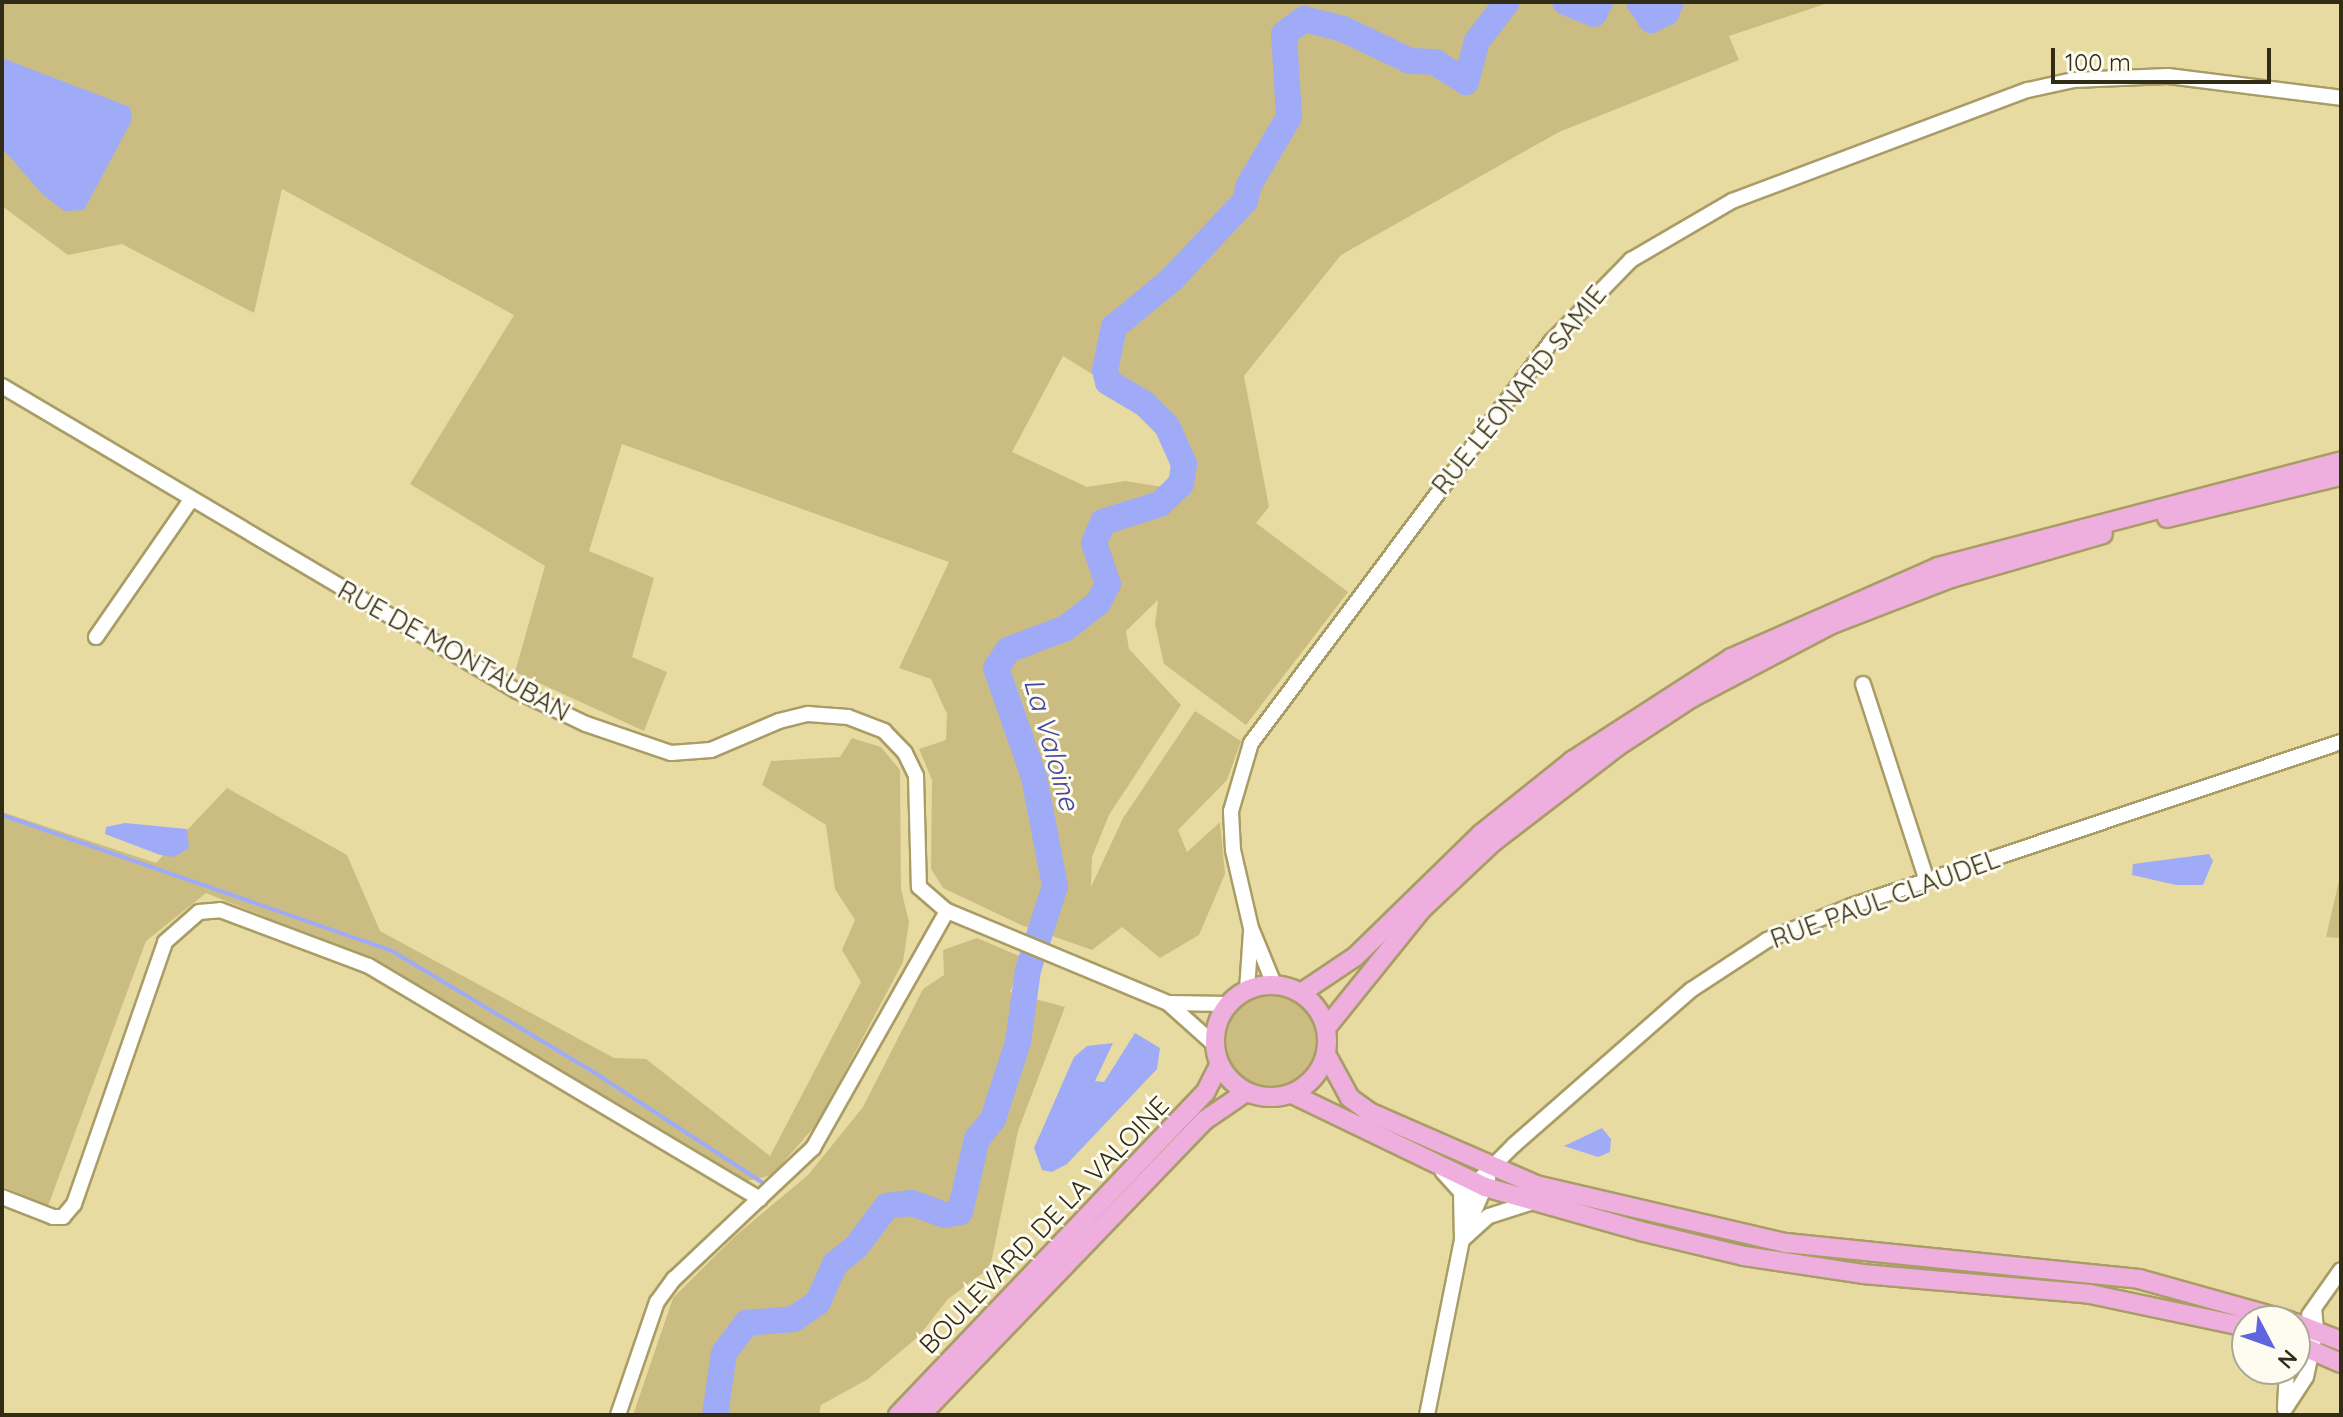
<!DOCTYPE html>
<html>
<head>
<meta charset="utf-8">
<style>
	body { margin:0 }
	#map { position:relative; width:2343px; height:1417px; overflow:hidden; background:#e8dba2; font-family:Quicksand,sans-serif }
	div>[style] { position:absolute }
	.green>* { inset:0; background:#cbbd82 }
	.round { border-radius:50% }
	.water>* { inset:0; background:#9fabf7 }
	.stream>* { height:4px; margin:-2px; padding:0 2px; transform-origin:2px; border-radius:2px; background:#9fabf7 }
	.river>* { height:26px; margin:-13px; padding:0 13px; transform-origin:13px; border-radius:13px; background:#9fabf7 }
	.roads { filter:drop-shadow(2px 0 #a99d66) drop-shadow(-2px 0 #a99d66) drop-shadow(0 2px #a99d66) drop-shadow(0 -2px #a99d66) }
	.minor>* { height:14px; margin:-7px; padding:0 7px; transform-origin:7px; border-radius:7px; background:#fff }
	.major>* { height:18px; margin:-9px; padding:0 9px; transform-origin:9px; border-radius:9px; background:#eeafdf }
	.major>.ring { margin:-9px; padding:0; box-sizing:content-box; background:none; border:18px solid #eeafdf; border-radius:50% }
	span { translate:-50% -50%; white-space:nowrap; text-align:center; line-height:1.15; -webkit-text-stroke:6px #fefbf0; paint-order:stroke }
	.street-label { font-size:26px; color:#312c15 }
	.water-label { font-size:28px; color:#4348a0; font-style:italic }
	.frame { position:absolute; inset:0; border:4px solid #312c15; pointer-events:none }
	.north { position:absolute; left:2231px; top:1305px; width:80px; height:80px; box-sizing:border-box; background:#fefbf0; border:2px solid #aca898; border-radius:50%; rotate:131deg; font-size:22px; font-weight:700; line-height:32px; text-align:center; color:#312c15 }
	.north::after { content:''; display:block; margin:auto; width:28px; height:36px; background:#5e65dd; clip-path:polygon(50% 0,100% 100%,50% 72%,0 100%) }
	.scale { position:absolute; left:2051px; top:48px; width:220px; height:36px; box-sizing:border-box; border:4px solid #312c15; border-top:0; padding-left:10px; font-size:24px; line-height:28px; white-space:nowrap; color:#312c15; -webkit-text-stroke:6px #fefbf0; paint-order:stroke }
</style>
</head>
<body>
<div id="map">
	<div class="green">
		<div style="clip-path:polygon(evenodd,2px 2px,1831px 2px,1729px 36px,1739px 60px,1559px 132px,1341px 255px,1244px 376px,1269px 507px,1256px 523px,1348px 592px,1246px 725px,1164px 664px,1155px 624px,1158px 600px,1126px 631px,1129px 649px,1181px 705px,1109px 815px,1092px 857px,1091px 887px,1123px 818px,1195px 711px,1241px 741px,1227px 780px,1178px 830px,1187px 852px,1220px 822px,1225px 874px,1199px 935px,1160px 958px,1122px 927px,1092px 950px,1021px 925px,943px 888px,931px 869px,932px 780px,919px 749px,946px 740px,947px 714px,931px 679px,899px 668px,949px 562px,622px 444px,589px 551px,654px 578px,632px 657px,667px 672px,644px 731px,515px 672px,545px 566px,410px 484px,514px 315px,282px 189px,254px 313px,122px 244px,68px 255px,2px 206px,2px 2px,1063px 356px,1182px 430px,1174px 468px,1163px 487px,1125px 481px,1087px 487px,1012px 452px,1063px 356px)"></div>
		<div style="clip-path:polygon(852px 738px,881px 747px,900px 770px,901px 889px,909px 922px,903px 962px,817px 1124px,772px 1175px,747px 1181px,387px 966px,206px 893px,146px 941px,48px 1206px,2px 1186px,2px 812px,156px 863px,227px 788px,347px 855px,380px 931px,614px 1058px,646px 1059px,770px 1156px,861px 982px,842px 950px,855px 920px,835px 889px,826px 825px,762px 785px,771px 761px,840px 757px)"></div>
		<div style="clip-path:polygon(2341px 872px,2341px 938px,2326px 937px)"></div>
		<div style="clip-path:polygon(977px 938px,1024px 958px,1010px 992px,1065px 1007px,1018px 1131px,990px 1268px,948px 1299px,919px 1336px,868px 1379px,821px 1405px,819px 1415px,633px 1415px,673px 1298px,734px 1237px,808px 1175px,863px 1107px,923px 989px,944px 975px,943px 950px)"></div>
		<div class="round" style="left:1223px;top:992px;width:96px;height:96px"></div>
	</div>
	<div class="water">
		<div style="clip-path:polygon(2px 58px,130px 107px,132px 120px,84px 210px,64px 211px,43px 195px,2px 148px)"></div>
		<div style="clip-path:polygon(125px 823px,187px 829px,189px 848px,174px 857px,160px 855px,105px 834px,106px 827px)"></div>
		<div style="clip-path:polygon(2209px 854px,2213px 861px,2203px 885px,2176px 885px,2132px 875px,2133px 864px)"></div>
		<div style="clip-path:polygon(1135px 1033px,1160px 1048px,1157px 1069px,1067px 1164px,1052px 1172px,1042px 1170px,1034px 1148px,1074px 1057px,1087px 1046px,1113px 1043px,1095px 1081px,1104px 1082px)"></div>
		<div style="clip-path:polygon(1602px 1128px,1611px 1139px,1610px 1152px,1598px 1157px,1564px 1146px)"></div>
	</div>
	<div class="stream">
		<div style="left:2px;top:815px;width:413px;rotate:19.2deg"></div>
		<div style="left:392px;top:951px;width:233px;rotate:31deg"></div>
		<div style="left:592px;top:1071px;width:204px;rotate:33.2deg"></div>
	</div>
	<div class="river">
		<div style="left:1565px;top:2px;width:31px;rotate:22deg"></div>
		<div style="left:1594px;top:14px;width:13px;rotate:-63deg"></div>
		<div style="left:1639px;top:2px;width:22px;rotate:56deg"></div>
		<div style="left:1651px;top:20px;width:17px;rotate:-25deg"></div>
		<div style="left:1666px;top:13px;width:12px;rotate:-66deg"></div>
		<div style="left:715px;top:1415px;width:63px;rotate:-81.7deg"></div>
		<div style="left:724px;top:1353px;width:38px;rotate:-53deg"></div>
		<div style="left:747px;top:1323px;width:47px;rotate:-4.9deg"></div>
		<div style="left:794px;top:1319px;width:29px;rotate:-35deg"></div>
		<div style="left:818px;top:1302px;width:42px;rotate:-65.9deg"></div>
		<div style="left:835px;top:1264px;width:27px;rotate:-39deg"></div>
		<div style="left:856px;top:1247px;width:51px;rotate:-52.9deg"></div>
		<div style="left:887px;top:1206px;width:25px;rotate:-7deg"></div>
		<div style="left:912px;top:1203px;width:35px;rotate:20deg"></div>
		<div style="left:945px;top:1215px;width:15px;rotate:-11deg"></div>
		<div style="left:960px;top:1212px;width:75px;rotate:-76.9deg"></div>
		<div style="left:977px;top:1139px;width:26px;rotate:-51deg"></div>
		<div style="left:993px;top:1119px;width:81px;rotate:-72deg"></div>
		<div style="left:1018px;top:1042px;width:73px;rotate:-82.1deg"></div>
		<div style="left:1028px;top:970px;width:88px;rotate:-72.2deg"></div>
		<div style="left:1055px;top:886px;width:111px;rotate:-100.9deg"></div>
		<div style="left:1034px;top:777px;width:115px;rotate:-109.2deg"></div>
		<div style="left:996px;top:668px;width:22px;rotate:-56deg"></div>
		<div style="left:1008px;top:650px;width:62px;rotate:-20.8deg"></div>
		<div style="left:1066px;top:628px;width:41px;rotate:-38deg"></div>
		<div style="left:1098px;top:603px;width:21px;rotate:-62deg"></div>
		<div style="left:1108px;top:584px;width:43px;rotate:-108.9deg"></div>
		<div style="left:1094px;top:543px;width:23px;rotate:-67deg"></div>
		<div style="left:1103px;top:522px;width:60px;rotate:-17.5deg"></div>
		<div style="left:1160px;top:504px;width:29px;rotate:-44deg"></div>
		<div style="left:1181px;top:484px;width:20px;rotate:-81deg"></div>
		<div style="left:1184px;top:464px;width:42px;rotate:-114.1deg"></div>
		<div style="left:1167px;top:426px;width:31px;rotate:-135deg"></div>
		<div style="left:1145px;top:404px;width:43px;rotate:-149.3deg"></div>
		<div style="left:1108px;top:382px;width:12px;rotate:-104deg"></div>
		<div style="left:1105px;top:370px;width:44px;rotate:-78.2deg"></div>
		<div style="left:1114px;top:327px;width:75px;rotate:-39.6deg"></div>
		<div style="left:1172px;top:279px;width:107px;rotate:-46.9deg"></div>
		<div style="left:1245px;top:201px;width:16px;rotate:-76deg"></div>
		<div style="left:1249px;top:185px;width:79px;rotate:-59.5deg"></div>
		<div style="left:1289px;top:117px;width:83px;rotate:-93.4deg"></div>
		<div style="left:1284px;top:34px;width:25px;rotate:-37deg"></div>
		<div style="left:1304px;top:19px;width:40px;rotate:14.4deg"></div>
		<div style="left:1343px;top:29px;width:74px;rotate:25.5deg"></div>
		<div style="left:1410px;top:61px;width:25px;rotate:2deg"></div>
		<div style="left:1435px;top:62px;width:37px;rotate:33deg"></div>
		<div style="left:1466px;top:82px;width:42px;rotate:-75deg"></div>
		<div style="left:1477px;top:41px;width:49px;rotate:-52.4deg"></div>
	</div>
	<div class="roads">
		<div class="minor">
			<div style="left:2px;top:386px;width:599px;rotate:30.64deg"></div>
			<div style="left:517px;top:691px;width:76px;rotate:25.6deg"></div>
			<div style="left:586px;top:724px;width:90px;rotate:18.8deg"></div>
			<div style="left:671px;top:753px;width:40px;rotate:-4.3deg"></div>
			<div style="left:711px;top:750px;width:74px;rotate:-23.1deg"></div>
			<div style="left:779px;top:721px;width:30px;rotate:-14deg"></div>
			<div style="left:808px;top:714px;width:40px;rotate:4.3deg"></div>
			<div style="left:848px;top:717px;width:39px;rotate:21deg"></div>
			<div style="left:884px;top:731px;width:30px;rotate:46deg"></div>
			<div style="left:905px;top:753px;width:25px;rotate:64deg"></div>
			<div style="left:916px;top:776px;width:111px;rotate:88.5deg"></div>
			<div style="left:919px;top:887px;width:37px;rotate:41deg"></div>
			<div style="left:947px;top:911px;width:239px;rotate:22.6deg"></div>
			<div style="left:1168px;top:1003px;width:63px;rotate:41.8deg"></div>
			<div style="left:96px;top:637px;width:167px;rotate:-55.3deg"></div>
			<div style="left:1863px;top:684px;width:207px;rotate:72deg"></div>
			<div style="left:1274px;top:984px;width:61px;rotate:-112.3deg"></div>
			<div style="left:1251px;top:928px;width:80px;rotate:-103deg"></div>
			<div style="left:1233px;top:850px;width:39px;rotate:-93deg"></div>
			<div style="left:1231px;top:811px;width:71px;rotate:-73.6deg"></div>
			<div style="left:1251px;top:743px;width:501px;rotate:-53.2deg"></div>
			<div style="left:1551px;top:342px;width:115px;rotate:-45.7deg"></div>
			<div style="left:1631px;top:260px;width:117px;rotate:-30.3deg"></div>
			<div style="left:1732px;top:201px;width:316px;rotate:-20.6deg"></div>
			<div style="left:2028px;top:90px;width:46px;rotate:-12.5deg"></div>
			<div style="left:2073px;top:80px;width:95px;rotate:-2.4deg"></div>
			<div style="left:2168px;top:76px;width:174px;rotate:7.2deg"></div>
			<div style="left:1247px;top:990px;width:58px;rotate:-86.1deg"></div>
			<div style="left:1168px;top:1003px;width:60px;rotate:1deg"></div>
			<div style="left:2px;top:1197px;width:55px;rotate:21.4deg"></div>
			<div style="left:53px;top:1217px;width:10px"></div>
			<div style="left:63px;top:1217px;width:17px;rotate:-50deg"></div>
			<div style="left:74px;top:1204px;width:277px;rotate:-70.8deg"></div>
			<div style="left:165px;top:942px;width:45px;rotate:-41.4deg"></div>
			<div style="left:199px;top:912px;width:21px;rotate:-5deg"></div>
			<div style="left:220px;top:910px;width:159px;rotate:20.6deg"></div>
			<div style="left:369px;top:966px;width:455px;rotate:30.8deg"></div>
			<div style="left:1463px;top:1211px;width:24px;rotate:-71deg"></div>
			<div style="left:1471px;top:1188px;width:61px;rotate:-45deg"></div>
			<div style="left:1514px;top:1145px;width:235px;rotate:-41.2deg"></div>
			<div style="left:1691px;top:990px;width:91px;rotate:-33.3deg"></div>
			<div style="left:1767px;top:940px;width:91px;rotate:-22deg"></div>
			<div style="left:1851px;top:906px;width:517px;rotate:-18.51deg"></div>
			<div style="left:1465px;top:1233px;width:59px;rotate:-66.9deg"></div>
			<div style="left:1462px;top:1240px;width:36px;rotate:-42deg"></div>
			<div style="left:1489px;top:1216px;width:46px;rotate:-17.7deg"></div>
			<div style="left:2309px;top:1315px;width:55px;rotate:-54.6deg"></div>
			<div style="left:2285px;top:1407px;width:38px;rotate:-87deg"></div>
			<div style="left:2285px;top:1409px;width:38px;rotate:-57deg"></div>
			<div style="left:2306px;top:1377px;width:48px;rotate:-78deg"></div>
			<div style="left:2316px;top:1330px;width:21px;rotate:-95deg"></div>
			<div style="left:618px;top:1415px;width:120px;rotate:-71deg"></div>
			<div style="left:657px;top:1302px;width:29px;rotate:-54deg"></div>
			<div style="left:674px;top:1279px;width:191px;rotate:-43.3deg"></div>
			<div style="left:813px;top:1148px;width:272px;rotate:-60.5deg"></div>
			<div style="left:1427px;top:1415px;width:178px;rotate:-78.7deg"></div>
			<div style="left:1462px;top:1240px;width:48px;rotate:-91.2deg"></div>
			<div style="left:1461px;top:1192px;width:28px;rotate:-132deg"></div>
		</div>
		<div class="major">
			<div style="left:2167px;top:518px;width:179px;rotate:-13.6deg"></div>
			<div class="ring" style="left:1215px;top:985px;width:94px;height:94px"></div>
			<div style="left:1301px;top:993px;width:66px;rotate:-33.9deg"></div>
			<div style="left:1356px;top:956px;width:175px;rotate:-44.3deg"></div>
			<div style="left:1481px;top:834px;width:117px;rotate:-38.7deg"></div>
			<div style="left:1572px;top:761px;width:189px;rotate:-32.9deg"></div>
			<div style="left:1731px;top:658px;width:226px;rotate:-23.7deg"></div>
			<div style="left:1938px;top:567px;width:417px;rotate:-14.7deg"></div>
			<div style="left:1326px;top:1028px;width:153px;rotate:-51.1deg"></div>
			<div style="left:1422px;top:909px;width:96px;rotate:-43.3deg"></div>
			<div style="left:1492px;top:843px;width:159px;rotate:-37.6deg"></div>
			<div style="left:1618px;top:746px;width:90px;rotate:-33.2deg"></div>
			<div style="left:1693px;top:697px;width:157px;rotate:-27.7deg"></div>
			<div style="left:1832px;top:624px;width:128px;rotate:-21.1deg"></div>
			<div style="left:1951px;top:578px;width:158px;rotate:-16.1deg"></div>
			<div style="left:1326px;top:1054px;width:50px;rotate:61.4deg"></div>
			<div style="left:1350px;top:1098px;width:24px;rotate:36deg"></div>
			<div style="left:1369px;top:1112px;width:182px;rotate:23.6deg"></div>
			<div style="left:1536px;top:1185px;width:257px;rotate:13.1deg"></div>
			<div style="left:1786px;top:1243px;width:355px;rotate:5.8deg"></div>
			<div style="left:2139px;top:1279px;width:156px;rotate:15.6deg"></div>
			<div style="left:1292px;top:1094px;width:214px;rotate:25.7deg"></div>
			<div style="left:1485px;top:1187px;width:161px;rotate:15.8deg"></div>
			<div style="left:1640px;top:1231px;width:107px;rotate:13.5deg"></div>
			<div style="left:1744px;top:1256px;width:120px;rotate:8.6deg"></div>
			<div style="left:1863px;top:1274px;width:228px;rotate:5deg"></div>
			<div style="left:2090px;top:1294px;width:160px;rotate:11.9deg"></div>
			<div style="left:2295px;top:1323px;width:49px;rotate:21.4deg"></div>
			<div style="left:2295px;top:1343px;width:50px;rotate:23.5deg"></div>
			<div style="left:898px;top:1415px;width:445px;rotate:-46.4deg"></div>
			<div style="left:1205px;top:1093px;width:31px;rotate:-63deg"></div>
			<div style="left:921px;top:1415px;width:409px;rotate:-46.1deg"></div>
			<div style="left:1205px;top:1120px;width:50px;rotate:-34.3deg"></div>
		</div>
	</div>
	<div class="street-label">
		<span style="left:1519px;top:390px;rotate:-51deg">RUE LÉONARD SAMIE</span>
		<span style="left:454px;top:651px;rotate:29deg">RUE DE MONTAUBAN</span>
		<span style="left:1885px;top:899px;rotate:-20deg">RUE PAUL CLAUDEL</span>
		<span style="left:1044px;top:1225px;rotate:-46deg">BOULEVARD DE LA VALOINE</span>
	</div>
	<div class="water-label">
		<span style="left:1052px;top:744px;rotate:74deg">La Valoine</span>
	</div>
	<div class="frame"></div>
	<div class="north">N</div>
	<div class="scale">100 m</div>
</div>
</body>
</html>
